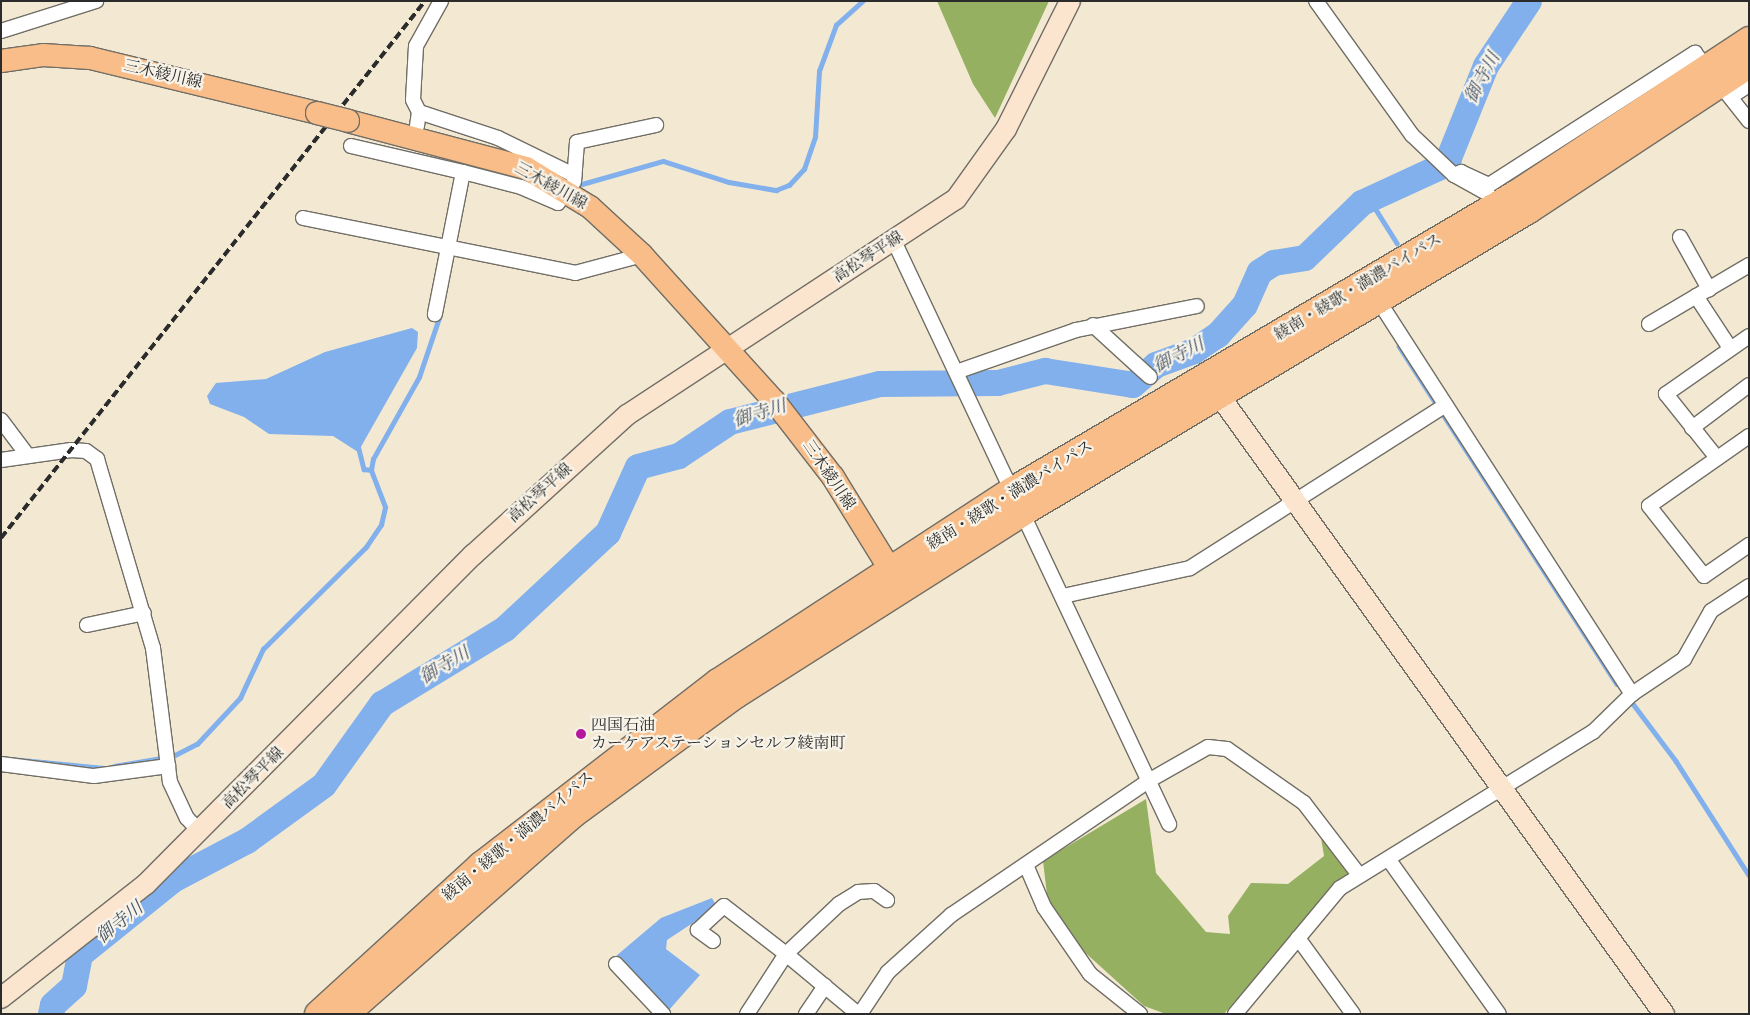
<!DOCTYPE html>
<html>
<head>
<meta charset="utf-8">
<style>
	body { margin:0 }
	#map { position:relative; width:1750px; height:1015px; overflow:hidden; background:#f3e9d3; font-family:"IM FELL French Canon","Noto Serif JP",serif }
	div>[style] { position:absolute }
	.forest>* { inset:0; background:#96b062 }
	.water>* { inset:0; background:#81b0ec }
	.stream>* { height:4.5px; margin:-2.25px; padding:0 2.25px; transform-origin:2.25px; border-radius:2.25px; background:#81b0ec }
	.river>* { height:26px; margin:-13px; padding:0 13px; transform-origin:13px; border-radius:13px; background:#81b0ec }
	.roads { filter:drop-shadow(1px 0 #716e66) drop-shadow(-1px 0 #716e66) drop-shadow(0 1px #716e66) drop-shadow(0 -1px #716e66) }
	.street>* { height:14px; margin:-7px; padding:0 7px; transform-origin:7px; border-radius:7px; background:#fff }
	.secondary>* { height:20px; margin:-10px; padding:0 10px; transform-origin:10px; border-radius:10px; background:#fce5cf }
	.primary>* { height:22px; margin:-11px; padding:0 11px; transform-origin:11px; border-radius:11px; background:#f8bd88 }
	.highway>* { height:26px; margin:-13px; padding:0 13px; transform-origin:13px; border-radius:13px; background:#f8bd88 }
	.rail>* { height:4px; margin-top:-2px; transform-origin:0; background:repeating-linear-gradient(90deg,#2b2b2b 0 8px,transparent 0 12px) }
	.bridges { filter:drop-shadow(1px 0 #716e66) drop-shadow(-1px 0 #716e66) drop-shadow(0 1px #716e66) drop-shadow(0 -1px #716e66) }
	.primary-bridge>* { height:22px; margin:-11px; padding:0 11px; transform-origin:11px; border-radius:11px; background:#f8bd88 }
	.dots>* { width:14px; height:14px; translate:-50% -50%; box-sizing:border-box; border:2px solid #f7f3e8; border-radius:50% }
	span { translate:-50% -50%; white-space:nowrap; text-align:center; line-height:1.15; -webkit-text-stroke:4.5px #f7f3e8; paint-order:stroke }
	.street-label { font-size:16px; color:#2b2b2b }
	.poi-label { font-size:16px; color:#2b2b2b }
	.left { translate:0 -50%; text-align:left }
	.water-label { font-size:18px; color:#455365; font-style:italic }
	.frame { position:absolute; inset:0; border:2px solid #2b2b2b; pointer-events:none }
</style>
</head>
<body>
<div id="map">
	<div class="forest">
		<div style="clip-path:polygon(937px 1px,1049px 1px,995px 118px,973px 84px)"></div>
		<div style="clip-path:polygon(1146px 799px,1156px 873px,1206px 932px,1230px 934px,1228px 916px,1251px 883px,1288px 884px,1324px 856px,1320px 832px,1351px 873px,1335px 885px,1224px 1014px,1166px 1014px,1144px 1006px,1079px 947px,1048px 903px,1043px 861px)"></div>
	</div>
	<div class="water">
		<div style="clip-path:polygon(412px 328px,418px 332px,417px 348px,358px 452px,333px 436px,269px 434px,244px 417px,210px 404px,207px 396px,216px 383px,266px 379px,325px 352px)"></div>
		<div style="clip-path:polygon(712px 898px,717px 907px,667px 940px,666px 949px,700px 975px,669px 1010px,616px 956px,661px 918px)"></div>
	</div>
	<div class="stream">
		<div style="left:582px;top:184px;width:84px;rotate:-15.9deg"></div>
		<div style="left:663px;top:161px;width:69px;rotate:17.7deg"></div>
		<div style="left:729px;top:182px;width:48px;rotate:9.7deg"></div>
		<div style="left:776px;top:190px;width:14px;rotate:-21deg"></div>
		<div style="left:789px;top:185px;width:22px;rotate:-47deg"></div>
		<div style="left:804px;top:169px;width:34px;rotate:-71deg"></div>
		<div style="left:815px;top:137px;width:66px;rotate:-86.5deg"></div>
		<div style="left:819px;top:71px;width:49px;rotate:-69.7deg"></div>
		<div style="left:836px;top:25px;width:36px;rotate:-42deg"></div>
		<div style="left:1370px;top:200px;width:51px;rotate:57.9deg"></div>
		<div style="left:1399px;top:346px;width:402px;rotate:57.2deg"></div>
		<div style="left:358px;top:445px;width:25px;rotate:76deg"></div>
		<div style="left:364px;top:469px;width:7px;rotate:8deg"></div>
		<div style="left:1631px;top:701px;width:75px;rotate:53.1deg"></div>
		<div style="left:1676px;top:761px;width:135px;rotate:57.4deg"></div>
		<div style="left:1px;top:758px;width:103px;rotate:5.5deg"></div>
		<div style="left:114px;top:766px;width:60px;rotate:-9.6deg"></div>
		<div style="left:173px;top:756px;width:27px;rotate:-27deg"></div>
		<div style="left:197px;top:744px;width:63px;rotate:-46.9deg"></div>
		<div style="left:240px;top:698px;width:54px;rotate:-64.9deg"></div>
		<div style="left:263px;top:649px;width:145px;rotate:-44.7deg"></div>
		<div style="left:366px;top:547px;width:27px;rotate:-56deg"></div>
		<div style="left:381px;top:525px;width:18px;rotate:-77deg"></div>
		<div style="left:385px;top:507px;width:40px;rotate:-111deg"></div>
		<div style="left:371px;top:470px;width:11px;rotate:-80deg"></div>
		<div style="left:373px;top:459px;width:94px;rotate:-60.7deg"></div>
		<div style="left:419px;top:377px;width:65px;rotate:-71.3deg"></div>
	</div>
	<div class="river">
		<div style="left:51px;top:1014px;width:9px;rotate:-77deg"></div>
		<div style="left:53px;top:1005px;width:28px;rotate:-42deg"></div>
		<div style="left:74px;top:986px;width:32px;rotate:-79deg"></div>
		<div style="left:80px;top:955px;width:119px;rotate:-38.9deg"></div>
		<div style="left:173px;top:880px;width:84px;rotate:-27.8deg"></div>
		<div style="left:247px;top:841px;width:95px;rotate:-36deg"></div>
		<div style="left:324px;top:785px;width:100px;rotate:-54.4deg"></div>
		<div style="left:382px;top:704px;width:144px;rotate:-31.4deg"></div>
		<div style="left:505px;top:629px;width:141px;rotate:-43deg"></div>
		<div style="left:608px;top:533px;width:72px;rotate:-65.6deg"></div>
		<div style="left:638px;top:467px;width:42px;rotate:-15deg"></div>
		<div style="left:679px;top:456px;width:61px;rotate:-33.7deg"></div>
		<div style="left:730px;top:422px;width:155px;rotate:-14.2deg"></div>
		<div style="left:880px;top:384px;width:118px;rotate:-0.5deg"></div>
		<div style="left:998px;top:383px;width:49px;rotate:-14.3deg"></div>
		<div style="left:1045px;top:371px;width:89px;rotate:9deg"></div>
		<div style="left:1133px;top:385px;width:30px;rotate:-41deg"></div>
		<div style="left:1156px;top:365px;width:40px;rotate:-20.2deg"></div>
		<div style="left:1194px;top:351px;width:29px;rotate:-34deg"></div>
		<div style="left:1218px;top:335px;width:40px;rotate:-48deg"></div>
		<div style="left:1245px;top:305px;width:36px;rotate:-66deg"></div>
		<div style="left:1260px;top:272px;width:17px;rotate:-33deg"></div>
		<div style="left:1274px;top:263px;width:31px;rotate:-9deg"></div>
		<div style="left:1305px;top:258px;width:79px;rotate:-44deg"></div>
		<div style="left:1362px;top:203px;width:84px;rotate:-24.7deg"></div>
		<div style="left:1438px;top:168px;width:15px;rotate:-42deg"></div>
		<div style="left:1449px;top:158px;width:99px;rotate:-68.1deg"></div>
		<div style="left:1486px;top:66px;width:78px;rotate:-56.5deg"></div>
	</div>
	<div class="roads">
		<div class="street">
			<div style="left:441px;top:1px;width:51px;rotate:119.1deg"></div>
			<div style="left:416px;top:46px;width:54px;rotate:93.2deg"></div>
			<div style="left:413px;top:100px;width:13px;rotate:63deg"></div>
			<div style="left:419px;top:112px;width:83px;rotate:18.2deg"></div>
			<div style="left:498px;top:138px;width:85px;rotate:26deg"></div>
			<div style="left:1316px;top:1px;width:165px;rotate:54.4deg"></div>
			<div style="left:1412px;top:135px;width:58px;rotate:43.6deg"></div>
			<div style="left:1454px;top:175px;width:38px;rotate:29deg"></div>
			<div style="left:1487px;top:193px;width:15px;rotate:58deg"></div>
			<div style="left:1px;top:31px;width:100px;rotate:-17.5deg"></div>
			<div style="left:1732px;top:96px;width:20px;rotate:-33deg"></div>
			<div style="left:417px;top:126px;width:14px;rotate:-82deg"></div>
			<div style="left:351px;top:146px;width:115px;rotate:13.1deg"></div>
			<div style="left:463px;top:172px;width:145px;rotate:101.2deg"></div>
			<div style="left:463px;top:172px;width:60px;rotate:14.5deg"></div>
			<div style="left:521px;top:187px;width:40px;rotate:23.4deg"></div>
			<div style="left:558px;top:203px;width:14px;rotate:-60deg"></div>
			<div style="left:1454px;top:175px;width:8px;rotate:-23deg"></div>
			<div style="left:1461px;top:172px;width:31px;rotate:25deg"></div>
			<div style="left:1489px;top:185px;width:245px;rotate:-32.7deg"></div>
			<div style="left:1695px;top:53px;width:87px;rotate:51.5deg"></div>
			<div style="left:574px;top:182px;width:40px;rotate:-85.7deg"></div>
			<div style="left:577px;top:142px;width:81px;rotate:-12.1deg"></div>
			<div style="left:303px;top:218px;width:278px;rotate:11.4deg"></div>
			<div style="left:575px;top:273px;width:69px;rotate:-15deg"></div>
			<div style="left:1680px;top:237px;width:60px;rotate:60.9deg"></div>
			<div style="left:894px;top:241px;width:645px;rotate:64.75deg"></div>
			<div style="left:1696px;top:296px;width:62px;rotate:56.8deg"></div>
			<div style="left:1378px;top:300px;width:469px;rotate:57.2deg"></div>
			<div style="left:1649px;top:324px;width:116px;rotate:-30.5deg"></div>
			<div style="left:1093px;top:325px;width:77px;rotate:42.4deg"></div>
			<div style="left:956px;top:372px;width:127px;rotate:-19.3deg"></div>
			<div style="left:1076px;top:330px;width:123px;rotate:-11.2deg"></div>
			<div style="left:1px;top:420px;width:45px;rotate:53.1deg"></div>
			<div style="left:1692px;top:428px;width:71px;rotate:-37deg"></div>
			<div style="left:1749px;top:436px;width:122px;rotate:145deg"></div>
			<div style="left:1649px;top:506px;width:89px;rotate:51.8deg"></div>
			<div style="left:1704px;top:576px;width:55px;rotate:-34.6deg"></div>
			<div style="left:1717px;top:458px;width:82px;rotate:-128.6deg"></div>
			<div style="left:1666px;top:394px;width:101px;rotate:-34.9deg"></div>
			<div style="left:1px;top:460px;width:71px;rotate:-8.1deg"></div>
			<div style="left:71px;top:450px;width:15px;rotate:4deg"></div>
			<div style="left:86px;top:451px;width:14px;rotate:36deg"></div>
			<div style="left:97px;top:459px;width:197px;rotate:73.5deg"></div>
			<div style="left:153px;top:648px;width:135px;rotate:82.8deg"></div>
			<div style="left:170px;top:782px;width:40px;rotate:65deg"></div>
			<div style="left:187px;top:818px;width:19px;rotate:47deg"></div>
			<div style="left:1063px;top:596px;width:130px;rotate:-12.4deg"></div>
			<div style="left:1190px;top:568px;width:303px;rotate:-32.5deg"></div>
			<div style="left:87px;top:625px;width:58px;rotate:-11.9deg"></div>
			<div style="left:1px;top:764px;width:94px;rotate:7.4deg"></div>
			<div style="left:94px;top:776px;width:75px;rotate:-7.7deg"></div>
			<div style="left:1389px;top:860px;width:189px;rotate:54.5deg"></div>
			<div style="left:1026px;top:865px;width:46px;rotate:66.8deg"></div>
			<div style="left:1044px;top:907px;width:81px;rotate:55.5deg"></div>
			<div style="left:1090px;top:974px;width:64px;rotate:38.7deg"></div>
			<div style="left:1298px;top:938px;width:94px;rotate:54.1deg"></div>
			<div style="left:713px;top:941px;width:19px;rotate:-144deg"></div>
			<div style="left:698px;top:930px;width:35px;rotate:-43deg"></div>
			<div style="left:724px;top:906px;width:78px;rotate:37.7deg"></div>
			<div style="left:786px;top:954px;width:73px;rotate:-43.3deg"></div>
			<div style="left:839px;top:904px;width:22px;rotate:-32deg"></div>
			<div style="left:858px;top:892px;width:16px;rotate:-4deg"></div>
			<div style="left:874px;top:891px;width:16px;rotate:35deg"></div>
			<div style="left:616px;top:964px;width:69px;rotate:46.8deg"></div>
			<div style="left:747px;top:1014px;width:72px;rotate:-57deg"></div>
			<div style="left:786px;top:954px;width:94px;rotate:39.8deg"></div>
			<div style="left:806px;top:1014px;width:34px;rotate:-56deg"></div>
			<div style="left:860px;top:1014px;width:50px;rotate:-56.3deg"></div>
			<div style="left:888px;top:972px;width:85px;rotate:-42.1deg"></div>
			<div style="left:951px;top:915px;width:240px;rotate:-34.2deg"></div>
			<div style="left:1150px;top:780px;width:67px;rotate:-29.6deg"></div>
			<div style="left:1208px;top:747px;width:19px;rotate:6deg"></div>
			<div style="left:1227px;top:749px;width:94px;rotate:35deg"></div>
			<div style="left:1304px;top:803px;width:91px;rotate:52.6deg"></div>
			<div style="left:1235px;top:1014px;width:164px;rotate:-50.2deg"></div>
			<div style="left:1340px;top:888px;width:297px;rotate:-31.7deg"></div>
			<div style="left:1593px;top:732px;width:54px;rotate:-44.3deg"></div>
			<div style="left:1632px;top:694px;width:63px;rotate:-33.9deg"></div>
			<div style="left:1684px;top:659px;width:55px;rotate:-60.6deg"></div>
			<div style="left:1711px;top:611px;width:45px;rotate:-33.3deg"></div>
		</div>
		<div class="secondary">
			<div style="left:1211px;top:384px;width:776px;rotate:54.28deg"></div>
			<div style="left:1px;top:998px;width:184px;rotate:-38.2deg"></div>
			<div style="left:146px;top:884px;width:464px;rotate:-45.2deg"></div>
			<div style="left:473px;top:555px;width:208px;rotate:-42.3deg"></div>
			<div style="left:627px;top:415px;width:394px;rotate:-33.3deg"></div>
			<div style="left:956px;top:199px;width:86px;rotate:-54.5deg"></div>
			<div style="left:1006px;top:129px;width:143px;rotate:-63.4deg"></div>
		</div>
		<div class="primary">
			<div style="left:1px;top:61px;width:42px;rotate:-8.1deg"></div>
			<div style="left:43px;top:55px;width:47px;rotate:3.7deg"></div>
			<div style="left:90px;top:58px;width:234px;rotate:13.6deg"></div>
			<div style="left:348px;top:121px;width:184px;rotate:14.8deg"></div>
			<div style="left:526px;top:168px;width:75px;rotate:31.4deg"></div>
			<div style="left:590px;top:207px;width:71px;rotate:42.7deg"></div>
			<div style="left:642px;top:255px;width:198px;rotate:47.9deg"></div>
			<div style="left:775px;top:402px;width:95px;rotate:52.3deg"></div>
			<div style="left:833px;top:477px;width:126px;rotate:58.3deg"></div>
		</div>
		<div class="highway">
			<div style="left:318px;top:1014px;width:221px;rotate:-42.4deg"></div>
			<div style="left:481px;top:865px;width:299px;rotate:-37.7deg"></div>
			<div style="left:718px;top:682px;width:352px;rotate:-33.1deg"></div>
			<div style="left:1013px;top:490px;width:585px;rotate:-30.51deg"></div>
			<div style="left:1517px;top:193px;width:278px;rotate:-33.4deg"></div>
			<div style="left:346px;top:1014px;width:300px;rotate:-41.3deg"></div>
			<div style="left:571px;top:816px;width:205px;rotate:-36.3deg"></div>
			<div style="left:736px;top:695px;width:341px;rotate:-32.4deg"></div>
			<div style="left:1024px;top:512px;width:588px;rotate:-30.88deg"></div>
			<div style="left:1529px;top:210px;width:263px;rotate:-33.4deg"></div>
		</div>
	</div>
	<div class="rail">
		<div style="left:1px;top:538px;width:684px;rotate:-51.71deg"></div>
	</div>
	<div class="bridges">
		<div class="primary-bridge">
			<div style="left:317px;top:113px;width:32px;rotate:14deg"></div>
		</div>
	</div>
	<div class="dots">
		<div style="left:581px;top:734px;background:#b5179e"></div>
	</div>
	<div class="street-label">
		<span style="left:163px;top:74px;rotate:13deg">三木綾川線</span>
		<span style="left:551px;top:186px;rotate:29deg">三木綾川線</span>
		<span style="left:868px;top:257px;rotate:-33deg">高松琴平線</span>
		<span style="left:1358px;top:287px;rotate:-31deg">綾南・綾歌・満濃バイパス</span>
		<span style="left:829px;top:475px;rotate:56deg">三木綾川線</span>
		<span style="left:540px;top:493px;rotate:-42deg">高松琴平線</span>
		<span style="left:1010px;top:495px;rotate:-32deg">綾南・綾歌・満濃バイパス</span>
		<span style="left:253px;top:778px;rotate:-45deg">高松琴平線</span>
		<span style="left:518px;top:836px;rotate:-40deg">綾南・綾歌・満濃バイパス</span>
	</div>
	<div class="poi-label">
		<span class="left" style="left:591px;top:734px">四国石油<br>カーケアステーションセルフ綾南町</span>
	</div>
	<div class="water-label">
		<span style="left:1483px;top:78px;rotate:-62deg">御寺川</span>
		<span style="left:1179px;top:356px;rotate:-27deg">御寺川</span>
		<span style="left:760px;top:414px;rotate:-17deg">御寺川</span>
		<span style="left:445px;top:666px;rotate:-31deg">御寺川</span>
		<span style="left:120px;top:923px;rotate:-39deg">御寺川</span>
	</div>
	<div class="frame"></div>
</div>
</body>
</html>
